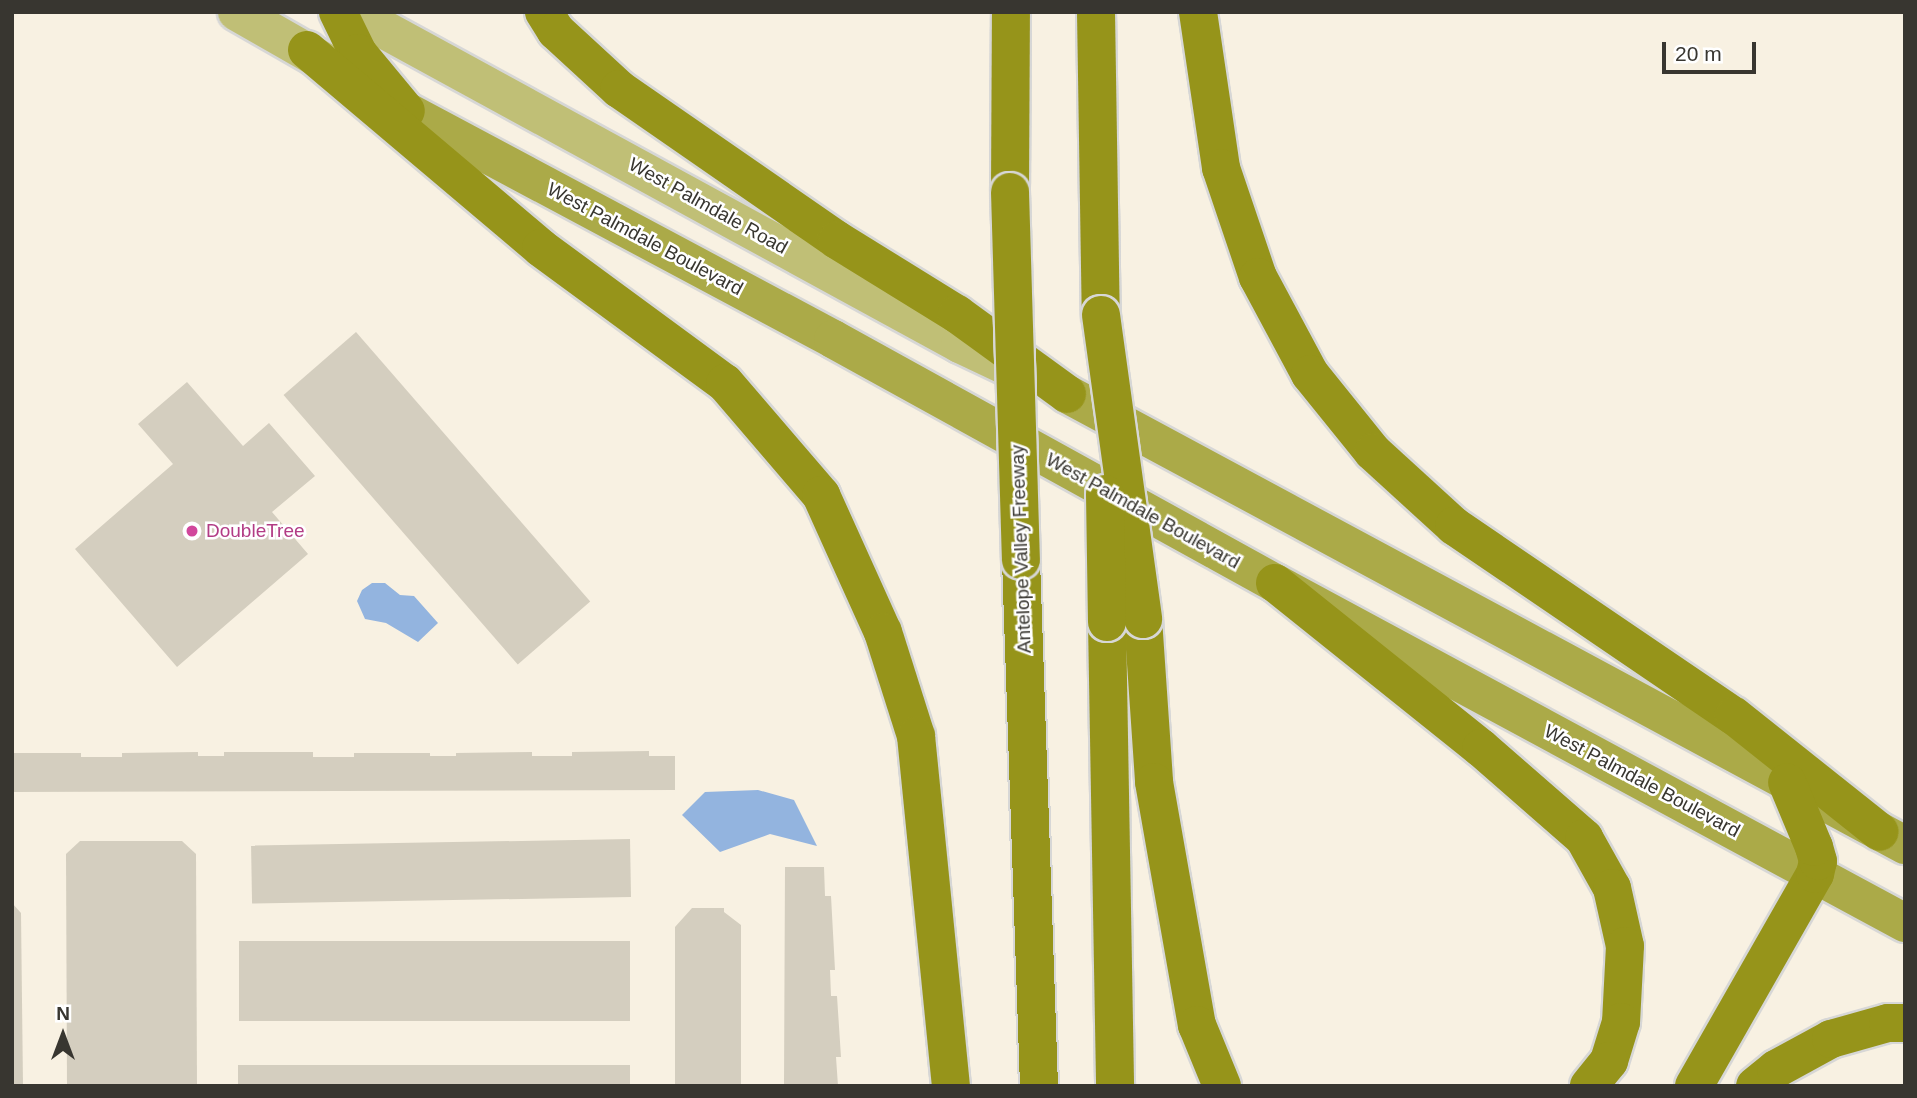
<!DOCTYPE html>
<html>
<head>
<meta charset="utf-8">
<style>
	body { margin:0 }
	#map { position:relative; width:1917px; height:1098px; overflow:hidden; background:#f8f1e2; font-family:Helvetica,sans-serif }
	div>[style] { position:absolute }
	.water>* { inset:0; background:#93b4df }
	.building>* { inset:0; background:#d4cebf; transform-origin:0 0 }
	.roads { filter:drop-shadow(2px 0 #d7d7d6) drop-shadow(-2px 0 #d7d7d6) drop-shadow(0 2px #d7d7d6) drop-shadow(0 -2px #d7d7d6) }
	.primary>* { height:38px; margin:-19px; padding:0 19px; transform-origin:19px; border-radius:19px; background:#c0bf76 }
	.trunk>* { height:38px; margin:-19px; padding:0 19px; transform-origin:19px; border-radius:19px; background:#abaa48 }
	.motorway>* { height:38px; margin:-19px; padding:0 19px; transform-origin:19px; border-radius:19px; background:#96941a }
	.bridges { filter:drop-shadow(2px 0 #d7d7d6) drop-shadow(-2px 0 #d7d7d6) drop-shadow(0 2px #d7d7d6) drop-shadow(0 -2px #d7d7d6) }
	.motorway-bridge>* { height:38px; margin:-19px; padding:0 19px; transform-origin:19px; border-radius:19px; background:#96941a }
	.dots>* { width:19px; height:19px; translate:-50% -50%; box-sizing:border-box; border:4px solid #fff; border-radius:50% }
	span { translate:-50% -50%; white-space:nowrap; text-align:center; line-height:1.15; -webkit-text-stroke:5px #fff; paint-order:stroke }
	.street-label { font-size:19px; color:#383630 }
	.hotel-label { font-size:19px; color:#b23c85 }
	.left { translate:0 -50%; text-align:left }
	.frame { position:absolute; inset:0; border:14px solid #383630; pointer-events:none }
	.north { position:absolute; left:28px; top:1000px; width:70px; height:70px; -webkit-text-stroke:5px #fff; paint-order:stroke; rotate:0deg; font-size:19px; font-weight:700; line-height:28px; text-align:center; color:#383630 }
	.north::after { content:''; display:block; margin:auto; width:24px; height:32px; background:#383630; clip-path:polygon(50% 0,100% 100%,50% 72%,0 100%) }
	.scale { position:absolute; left:1662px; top:42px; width:94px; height:32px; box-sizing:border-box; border:4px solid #383630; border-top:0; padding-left:9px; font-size:21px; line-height:24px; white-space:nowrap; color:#383630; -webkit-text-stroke:5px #fff; paint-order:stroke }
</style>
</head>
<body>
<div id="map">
	<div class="water">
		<div style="clip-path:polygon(372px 583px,385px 583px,400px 595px,414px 596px,438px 623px,418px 642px,386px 623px,365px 619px,357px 601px,362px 590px)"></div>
		<div style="clip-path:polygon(758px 790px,794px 800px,817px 846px,770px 834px,720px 852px,682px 815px,705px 792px)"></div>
	</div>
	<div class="building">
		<div style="left:356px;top:332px;width:357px;height:96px;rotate:49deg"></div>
		<div style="clip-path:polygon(187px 382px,243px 446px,269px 423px,315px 476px,272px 512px,308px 554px,177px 667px,75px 549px,173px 464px,138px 424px)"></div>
		<div style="clip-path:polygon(649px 751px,649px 756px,675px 756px,675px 790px,12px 792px,12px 753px,81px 753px,81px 757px,122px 757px,122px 753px,198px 752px,198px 756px,224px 756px,224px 752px,313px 752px,313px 757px,354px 757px,354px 753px,430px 753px,430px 756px,456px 756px,456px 753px,532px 752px,532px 756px,572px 756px,572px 752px)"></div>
		<div style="left:630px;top:839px;width:58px;height:379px;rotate:89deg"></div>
		<div style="clip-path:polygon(80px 841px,182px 841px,196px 854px,197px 1086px,67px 1086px,66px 854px)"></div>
		<div style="clip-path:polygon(785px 867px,824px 867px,825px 896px,831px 896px,835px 970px,830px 970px,831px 996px,837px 996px,841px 1057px,836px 1057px,838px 1086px,784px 1086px)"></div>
		<div style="clip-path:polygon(12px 903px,21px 913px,23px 1086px,12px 1086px)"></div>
		<div style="clip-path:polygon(692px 908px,724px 908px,724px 912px,741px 925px,741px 1086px,675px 1086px,675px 927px)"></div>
		<div style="left:630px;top:941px;width:80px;height:391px;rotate:90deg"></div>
		<div style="left:630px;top:1065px;width:21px;height:392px;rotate:90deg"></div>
	</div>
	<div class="roads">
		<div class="primary">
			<div style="left:237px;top:12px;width:113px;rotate:29.7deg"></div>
			<div style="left:352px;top:12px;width:693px;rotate:28.64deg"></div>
			<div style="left:960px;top:344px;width:68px;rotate:25.4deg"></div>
		</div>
		<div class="trunk">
			<div style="left:408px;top:112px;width:482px;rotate:28.1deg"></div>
			<div style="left:833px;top:339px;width:505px;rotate:28.9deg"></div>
			<div style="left:1275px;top:583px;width:716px;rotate:28.35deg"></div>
			<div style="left:1067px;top:394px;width:952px;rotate:28.29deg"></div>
		</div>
		<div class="motorway">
			<div style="left:338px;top:12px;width:46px;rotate:64deg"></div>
			<div style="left:358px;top:53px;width:75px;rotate:50.4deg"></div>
			<div style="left:544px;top:12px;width:22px;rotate:58deg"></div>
			<div style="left:556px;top:31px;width:86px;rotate:42.6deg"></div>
			<div style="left:619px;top:89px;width:265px;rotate:34.7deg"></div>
			<div style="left:837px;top:240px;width:141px;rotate:31.7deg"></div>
			<div style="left:957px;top:314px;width:136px;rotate:36deg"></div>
			<div style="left:1096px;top:12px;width:303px;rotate:89.1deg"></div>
			<div style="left:1198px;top:12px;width:158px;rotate:81.6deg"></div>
			<div style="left:1221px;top:168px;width:115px;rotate:71.3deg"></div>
			<div style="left:1258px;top:277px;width:110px;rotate:61.8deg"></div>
			<div style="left:1310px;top:374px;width:100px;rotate:51.1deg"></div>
			<div style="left:1373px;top:452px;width:110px;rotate:42.4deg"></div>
			<div style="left:1454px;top:526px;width:338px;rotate:34.2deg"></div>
			<div style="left:1734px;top:716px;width:186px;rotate:38.5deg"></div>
			<div style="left:307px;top:50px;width:307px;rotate:40.2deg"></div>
			<div style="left:541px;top:248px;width:228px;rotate:36.3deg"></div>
			<div style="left:725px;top:383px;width:148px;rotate:49.4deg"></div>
			<div style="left:821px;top:495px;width:150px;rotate:65.7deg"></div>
			<div style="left:883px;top:632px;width:109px;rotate:72.4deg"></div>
			<div style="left:916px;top:736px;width:352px;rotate:84.3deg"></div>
			<div style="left:1010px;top:192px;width:180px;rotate:-89.7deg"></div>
			<div style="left:1021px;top:560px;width:526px;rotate:88.04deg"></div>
			<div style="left:1275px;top:583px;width:264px;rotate:38.7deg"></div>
			<div style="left:1481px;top:748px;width:137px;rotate:41.1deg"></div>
			<div style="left:1584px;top:838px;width:57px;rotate:60.8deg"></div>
			<div style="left:1612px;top:888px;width:59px;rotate:77.4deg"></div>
			<div style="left:1625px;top:946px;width:76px;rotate:93deg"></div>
			<div style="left:1621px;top:1022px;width:41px;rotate:107.1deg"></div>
			<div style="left:1609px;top:1061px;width:32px;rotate:129deg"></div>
			<div style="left:1143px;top:619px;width:163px;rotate:86.1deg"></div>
			<div style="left:1154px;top:782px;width:247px;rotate:80deg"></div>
			<div style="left:1197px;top:1025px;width:66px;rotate:67.7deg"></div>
			<div style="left:1107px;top:622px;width:464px;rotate:89deg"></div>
			<div style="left:1694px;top:1086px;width:244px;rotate:-60.3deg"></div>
			<div style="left:1815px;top:874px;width:13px;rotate:-77deg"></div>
			<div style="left:1818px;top:861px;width:15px;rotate:-106deg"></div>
			<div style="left:1814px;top:847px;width:70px;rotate:-112.6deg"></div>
			<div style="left:1755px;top:1086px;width:27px;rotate:-39deg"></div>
			<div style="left:1776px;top:1069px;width:63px;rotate:-28.6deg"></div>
			<div style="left:1831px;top:1039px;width:59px;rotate:-15.7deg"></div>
			<div style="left:1888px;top:1023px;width:17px"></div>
		</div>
	</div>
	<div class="bridges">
		<div class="motorway-bridge">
			<div style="left:1010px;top:192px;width:368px;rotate:88.3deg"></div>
			<div style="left:1101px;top:315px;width:307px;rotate:82.1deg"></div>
			<div style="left:1105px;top:494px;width:128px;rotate:89.1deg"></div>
		</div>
	</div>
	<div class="dots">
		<div style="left:192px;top:531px;background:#d1479c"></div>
	</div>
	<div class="street-label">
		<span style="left:708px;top:206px;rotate:29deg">West Palmdale Road</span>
		<span style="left:645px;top:239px;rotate:28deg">West Palmdale Boulevard</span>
		<span style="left:1143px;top:511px;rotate:29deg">West Palmdale Boulevard</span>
		<span style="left:1021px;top:549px;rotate:-92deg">Antelope Valley Freeway</span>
		<span style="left:1642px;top:781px;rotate:28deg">West Palmdale Boulevard</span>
	</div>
	<div class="hotel-label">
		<span class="left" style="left:206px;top:531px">DoubleTree</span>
	</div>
	<div class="frame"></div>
	<div class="north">N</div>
	<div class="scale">20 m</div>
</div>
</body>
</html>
